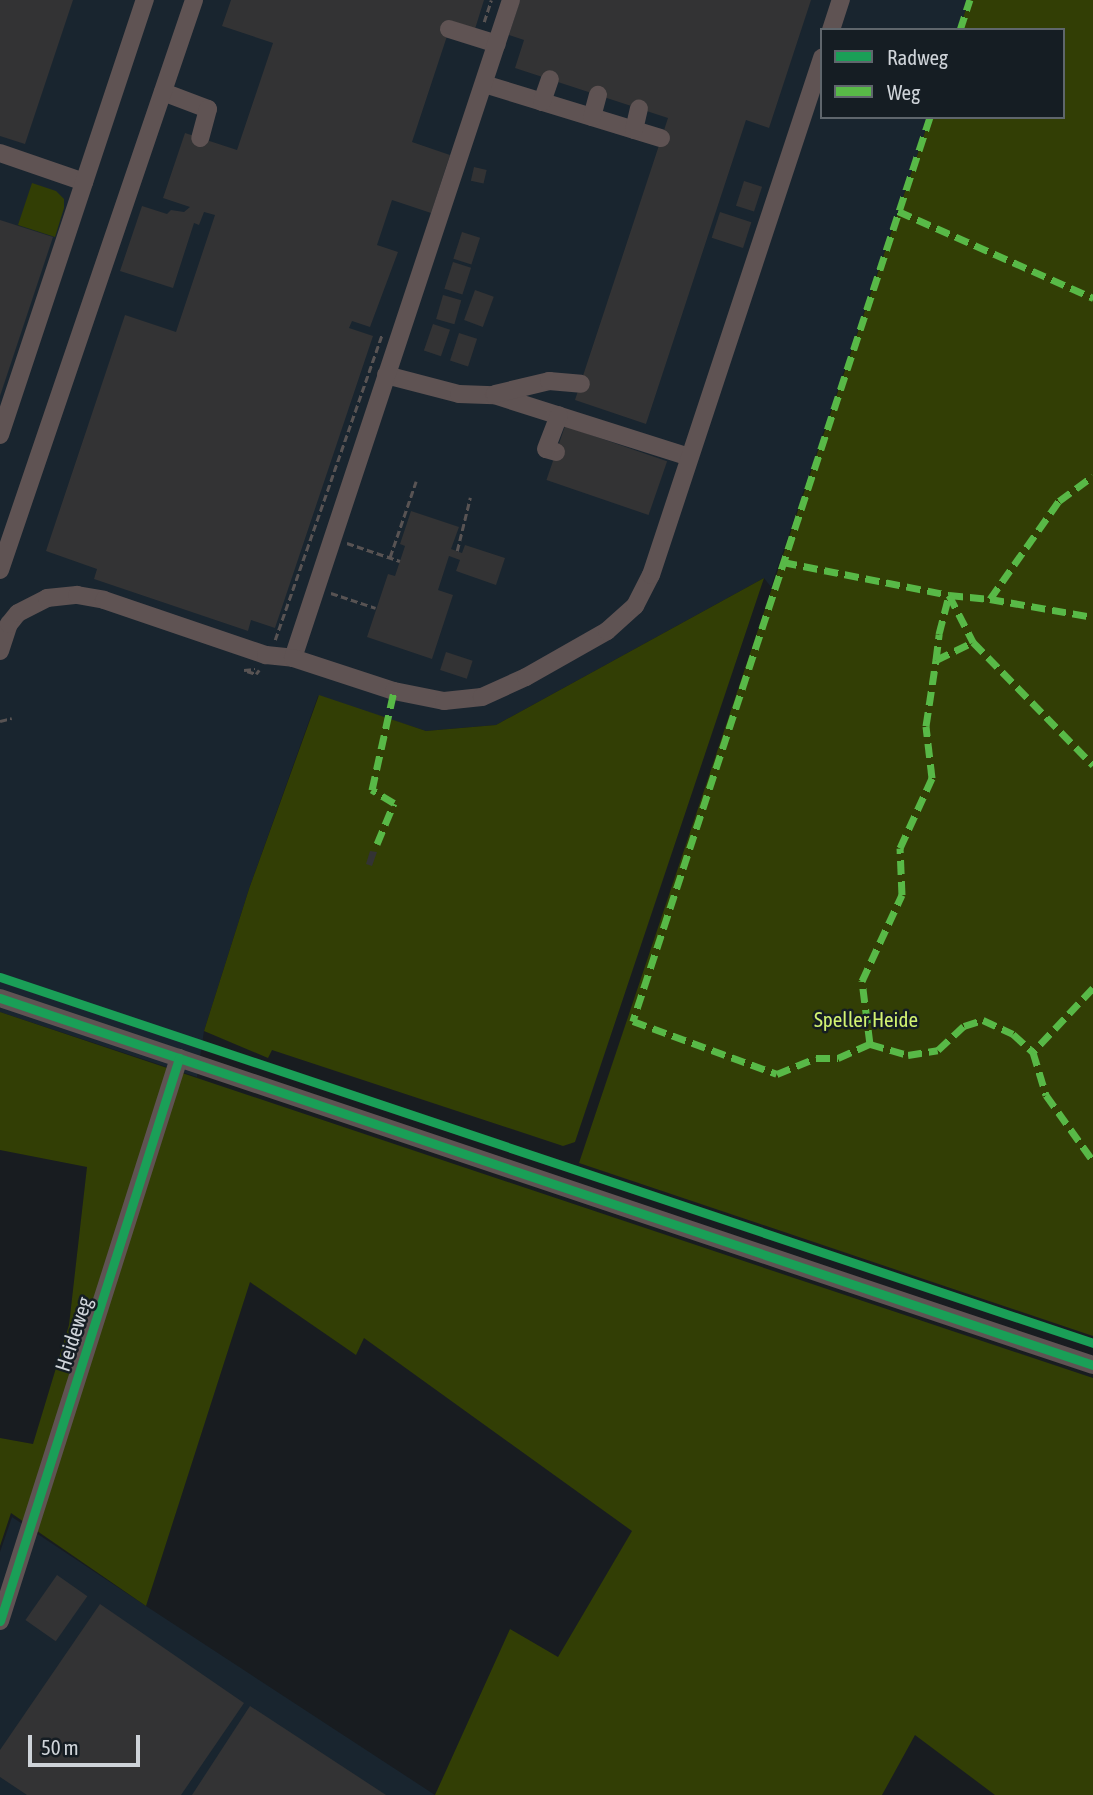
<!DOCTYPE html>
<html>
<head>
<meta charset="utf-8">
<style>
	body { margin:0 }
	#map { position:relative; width:1093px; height:1795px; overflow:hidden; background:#181c20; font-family:"Asap Condensed",sans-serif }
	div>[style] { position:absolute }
	.built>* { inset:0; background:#19252f }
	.green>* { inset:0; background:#323e05 }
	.building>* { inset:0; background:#333334; transform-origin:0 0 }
	.path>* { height:2.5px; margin-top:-1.25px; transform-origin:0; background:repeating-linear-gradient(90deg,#585353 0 7px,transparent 0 10.5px) }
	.minor>* { height:18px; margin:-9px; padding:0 9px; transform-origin:9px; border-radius:9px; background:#5f5353 }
	.quiet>* { height:7px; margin-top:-3.5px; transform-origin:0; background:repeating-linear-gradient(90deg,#58b947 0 14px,transparent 0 21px) }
	.cycleway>* { height:9px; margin:-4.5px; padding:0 4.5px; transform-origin:4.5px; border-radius:4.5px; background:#1a9f57 }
	span { translate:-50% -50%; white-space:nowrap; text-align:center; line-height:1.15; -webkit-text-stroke:5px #151d23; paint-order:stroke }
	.park-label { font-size:21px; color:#d2f271 }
	.street-label { font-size:21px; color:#cfd4d9 }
	.legend { position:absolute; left:820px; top:28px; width:245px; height:91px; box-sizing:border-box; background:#151d23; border:2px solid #5f666c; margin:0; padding:9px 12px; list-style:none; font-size:21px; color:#cfd4d9 }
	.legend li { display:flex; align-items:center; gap:14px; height:35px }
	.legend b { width:35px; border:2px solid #5f666c }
	.scale { position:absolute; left:28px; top:1735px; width:112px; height:32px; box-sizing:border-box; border:4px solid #cfd4d9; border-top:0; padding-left:9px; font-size:21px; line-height:24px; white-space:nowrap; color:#cfd4d9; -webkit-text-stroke:5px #151d23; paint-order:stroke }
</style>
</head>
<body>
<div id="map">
	<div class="built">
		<div style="clip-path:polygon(0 0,969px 0,959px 30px,822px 30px,822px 117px,930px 117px,771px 587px,764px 578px,496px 725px,426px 731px,318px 696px,249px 889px,204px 1031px,197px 1077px,0 1012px)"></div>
		<div style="clip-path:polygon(12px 1517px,146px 1606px,435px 1795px,0 1795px,0 1552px)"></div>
	</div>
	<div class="green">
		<div style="clip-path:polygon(969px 0,1093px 0,1093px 1336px,579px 1163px,930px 117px,1063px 117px,1063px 30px,959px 30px)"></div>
		<div style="clip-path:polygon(32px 183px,56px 191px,64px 199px,64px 208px,55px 237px,18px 225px)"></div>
		<div style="clip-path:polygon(764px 578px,575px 1142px,563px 1146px,272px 1050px,268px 1058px,204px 1031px,249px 889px,319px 695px,426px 731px,496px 725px)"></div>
		<div style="clip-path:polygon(0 1012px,1093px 1378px,1093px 1795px,995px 1795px,915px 1735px,882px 1795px,435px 1795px,510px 1629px,558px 1657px,632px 1531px,364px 1338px,356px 1355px,250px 1282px,146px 1606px,11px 1513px,0 1546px,0 1438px,33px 1444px,69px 1325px,87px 1167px,0 1150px)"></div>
	</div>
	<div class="building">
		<div style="clip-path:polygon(0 0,73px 0,25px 144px,0 136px)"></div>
		<div style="clip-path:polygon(231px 0,484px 0,475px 29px,452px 21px,412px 142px,450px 155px,431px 213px,392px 200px,377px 245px,398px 252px,370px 327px,352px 321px,349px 328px,373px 336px,275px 628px,251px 620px,248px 631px,94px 579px,97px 569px,46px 551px,125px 315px,176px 332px,215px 215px,204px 212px,199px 225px,194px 223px,173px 288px,120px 271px,142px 206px,167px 214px,171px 210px,184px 212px,190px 207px,163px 198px,185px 133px,237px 150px,273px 43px,222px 26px)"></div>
		<div style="clip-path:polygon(520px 0,811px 0,769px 128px,746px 120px,646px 424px,575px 400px,668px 118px,515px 68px,524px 40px,509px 35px)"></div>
		<div style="left:474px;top:167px;width:13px;height:14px;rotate:13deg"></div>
		<div style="left:744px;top:181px;width:19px;height:26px;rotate:18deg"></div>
		<div style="left:720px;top:212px;width:33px;height:27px;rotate:18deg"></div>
		<div style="clip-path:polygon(0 220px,53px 237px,0 396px)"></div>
		<div style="left:462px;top:232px;width:19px;height:28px;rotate:18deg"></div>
		<div style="left:453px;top:262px;width:19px;height:28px;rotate:18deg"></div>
		<div style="left:475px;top:290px;width:20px;height:32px;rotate:20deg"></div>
		<div style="left:443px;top:295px;width:19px;height:25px;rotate:16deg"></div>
		<div style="left:433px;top:324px;width:18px;height:28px;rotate:19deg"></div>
		<div style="left:459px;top:333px;width:19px;height:29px;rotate:18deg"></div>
		<div style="left:565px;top:426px;width:108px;height:57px;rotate:19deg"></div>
		<div style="clip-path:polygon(411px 511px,459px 527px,451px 549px,462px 553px,465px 545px,505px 558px,496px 585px,456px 571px,460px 560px,449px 556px,438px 590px,453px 595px,432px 659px,367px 637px,388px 574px,395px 576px,405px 546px,400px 544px)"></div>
		<div style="left:446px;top:652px;width:28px;height:19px;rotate:18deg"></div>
		<div style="clip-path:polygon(370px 851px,377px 852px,372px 866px,366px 864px)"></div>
		<div style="left:57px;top:1575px;width:37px;height:55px;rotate:35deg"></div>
		<div style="clip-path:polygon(100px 1604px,244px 1703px,181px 1795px,27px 1795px,0 1777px,0 1750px)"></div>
		<div style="clip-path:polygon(250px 1706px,386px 1795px,192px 1795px)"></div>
	</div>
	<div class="path">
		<div style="left:484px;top:22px;width:23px;rotate:-72deg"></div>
		<div style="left:347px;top:543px;width:56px;rotate:18.8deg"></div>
		<div style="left:457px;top:551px;width:55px;rotate:-76.2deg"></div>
		<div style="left:390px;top:557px;width:80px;rotate:-71.1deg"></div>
		<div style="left:331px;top:593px;width:47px;rotate:18.4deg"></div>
		<div style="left:275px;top:640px;width:324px;rotate:-70.7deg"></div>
		<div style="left:244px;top:670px;width:11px;rotate:-5deg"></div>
		<div style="left:247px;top:671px;width:9px;rotate:18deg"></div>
		<div style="left:256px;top:674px;width:5px;rotate:-53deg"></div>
		<div style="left:0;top:721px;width:12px;rotate:-14deg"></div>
	</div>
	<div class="minor">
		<div style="left:449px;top:29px;width:50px;rotate:17.4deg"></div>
		<div style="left:831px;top:30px;width:32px;rotate:-72deg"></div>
		<div style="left:484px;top:84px;width:185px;rotate:17deg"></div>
		<div style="left:163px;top:92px;width:48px;rotate:20.7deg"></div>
		<div style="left:208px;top:109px;width:30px;rotate:105deg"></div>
		<div style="left:542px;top:102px;width:24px;rotate:-71deg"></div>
		<div style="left:592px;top:117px;width:23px;rotate:-75deg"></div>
		<div style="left:634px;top:130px;width:22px;rotate:-77deg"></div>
		<div style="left:0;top:153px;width:89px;rotate:19deg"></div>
		<div style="left:386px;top:375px;width:75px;rotate:14.6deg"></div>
		<div style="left:459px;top:394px;width:35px;rotate:2deg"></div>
		<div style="left:494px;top:395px;width:205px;rotate:17.6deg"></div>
		<div style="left:495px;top:394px;width:56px;rotate:-13.5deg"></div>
		<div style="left:549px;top:381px;width:32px;rotate:5deg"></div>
		<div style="left:0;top:435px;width:459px;rotate:-71.6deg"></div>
		<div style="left:556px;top:452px;width:10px;rotate:-163deg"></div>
		<div style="left:546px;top:449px;width:36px;rotate:-69deg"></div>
		<div style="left:0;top:570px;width:602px;rotate:-71.2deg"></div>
		<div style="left:0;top:651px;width:28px;rotate:-72deg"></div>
		<div style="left:9px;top:624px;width:14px;rotate:-51deg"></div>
		<div style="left:18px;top:613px;width:33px;rotate:-27deg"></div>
		<div style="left:47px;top:598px;width:30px;rotate:-6deg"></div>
		<div style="left:77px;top:595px;width:27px;rotate:10deg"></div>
		<div style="left:104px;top:600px;width:171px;rotate:18.8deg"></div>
		<div style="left:266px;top:655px;width:27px;rotate:6deg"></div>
		<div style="left:293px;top:658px;width:693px;rotate:-71.67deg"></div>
		<div style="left:293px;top:658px;width:106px;rotate:18.1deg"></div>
		<div style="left:394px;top:691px;width:51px;rotate:11.3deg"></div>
		<div style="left:444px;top:701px;width:38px;rotate:-6deg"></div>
		<div style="left:482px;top:697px;width:48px;rotate:-24.4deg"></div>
		<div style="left:526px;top:677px;width:93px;rotate:-29.6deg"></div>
		<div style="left:607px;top:631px;width:38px;rotate:-42deg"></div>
		<div style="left:635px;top:606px;width:35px;rotate:-63deg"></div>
		<div style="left:651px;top:575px;width:545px;rotate:-71.7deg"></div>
		<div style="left:0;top:998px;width:1153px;rotate:18.56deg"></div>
		<div style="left:0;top:1621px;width:591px;rotate:-72.36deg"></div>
	</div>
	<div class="quiet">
		<div style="left:960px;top:30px;width:32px;rotate:-72deg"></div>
		<div style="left:930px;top:117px;width:952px;rotate:108.19deg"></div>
		<div style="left:633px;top:1021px;width:153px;rotate:20.2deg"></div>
		<div style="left:777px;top:1074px;width:42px;rotate:-22.3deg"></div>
		<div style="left:816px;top:1058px;width:22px"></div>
		<div style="left:838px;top:1058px;width:35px;rotate:-24deg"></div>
		<div style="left:870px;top:1044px;width:40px;rotate:16deg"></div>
		<div style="left:908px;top:1055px;width:30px;rotate:-9deg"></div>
		<div style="left:938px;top:1050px;width:35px;rotate:-43deg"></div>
		<div style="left:964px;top:1026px;width:20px;rotate:-18deg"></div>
		<div style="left:983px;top:1020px;width:33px;rotate:25deg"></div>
		<div style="left:1013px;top:1034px;width:27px;rotate:42deg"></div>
		<div style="left:898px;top:211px;width:214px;rotate:24deg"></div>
		<div style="left:783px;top:562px;width:169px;rotate:11.2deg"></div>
		<div style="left:949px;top:595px;width:53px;rotate:62.9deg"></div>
		<div style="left:973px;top:642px;width:172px;rotate:45.7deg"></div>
		<div style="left:990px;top:599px;width:120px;rotate:-54.9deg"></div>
		<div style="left:1059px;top:501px;width:42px;rotate:-36.3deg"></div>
		<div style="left:936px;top:660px;width:26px;rotate:-83deg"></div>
		<div style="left:939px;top:634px;width:40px;rotate:-75.6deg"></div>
		<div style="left:949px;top:595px;width:41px;rotate:5.6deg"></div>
		<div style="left:990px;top:599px;width:105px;rotate:9.9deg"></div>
		<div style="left:377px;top:844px;width:44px;rotate:-67.5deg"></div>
		<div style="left:394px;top:803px;width:26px;rotate:-149deg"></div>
		<div style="left:372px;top:790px;width:101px;rotate:-77.5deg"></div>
		<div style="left:1093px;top:988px;width:88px;rotate:133.2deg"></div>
		<div style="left:1033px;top:1052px;width:45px;rotate:73.2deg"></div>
		<div style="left:1046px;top:1095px;width:81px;rotate:54.5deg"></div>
		<div style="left:870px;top:1044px;width:64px;rotate:-97.2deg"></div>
		<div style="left:862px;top:981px;width:95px;rotate:-65.1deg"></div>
		<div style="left:902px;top:895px;width:47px;rotate:-92.4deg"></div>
		<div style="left:900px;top:848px;width:77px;rotate:-65.4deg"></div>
		<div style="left:932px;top:778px;width:52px;rotate:-96.6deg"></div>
		<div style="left:926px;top:726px;width:67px;rotate:-81.4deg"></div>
		<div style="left:936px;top:660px;width:41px;rotate:-25.9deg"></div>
	</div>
	<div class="cycleway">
		<div style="left:0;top:977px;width:1153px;rotate:18.51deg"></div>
		<div style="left:0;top:998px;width:1153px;rotate:18.56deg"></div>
		<div style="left:0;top:1621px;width:591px;rotate:-72.36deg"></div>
	</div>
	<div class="park-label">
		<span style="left:866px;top:1019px">Speller Heide</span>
	</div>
	<div class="street-label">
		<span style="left:73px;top:1334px;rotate:-72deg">Heideweg</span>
	</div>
	<ul class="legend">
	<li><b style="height:9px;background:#1a9f57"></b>Radweg</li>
	<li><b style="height:9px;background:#58b947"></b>Weg</li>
	</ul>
	<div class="scale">50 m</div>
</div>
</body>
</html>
